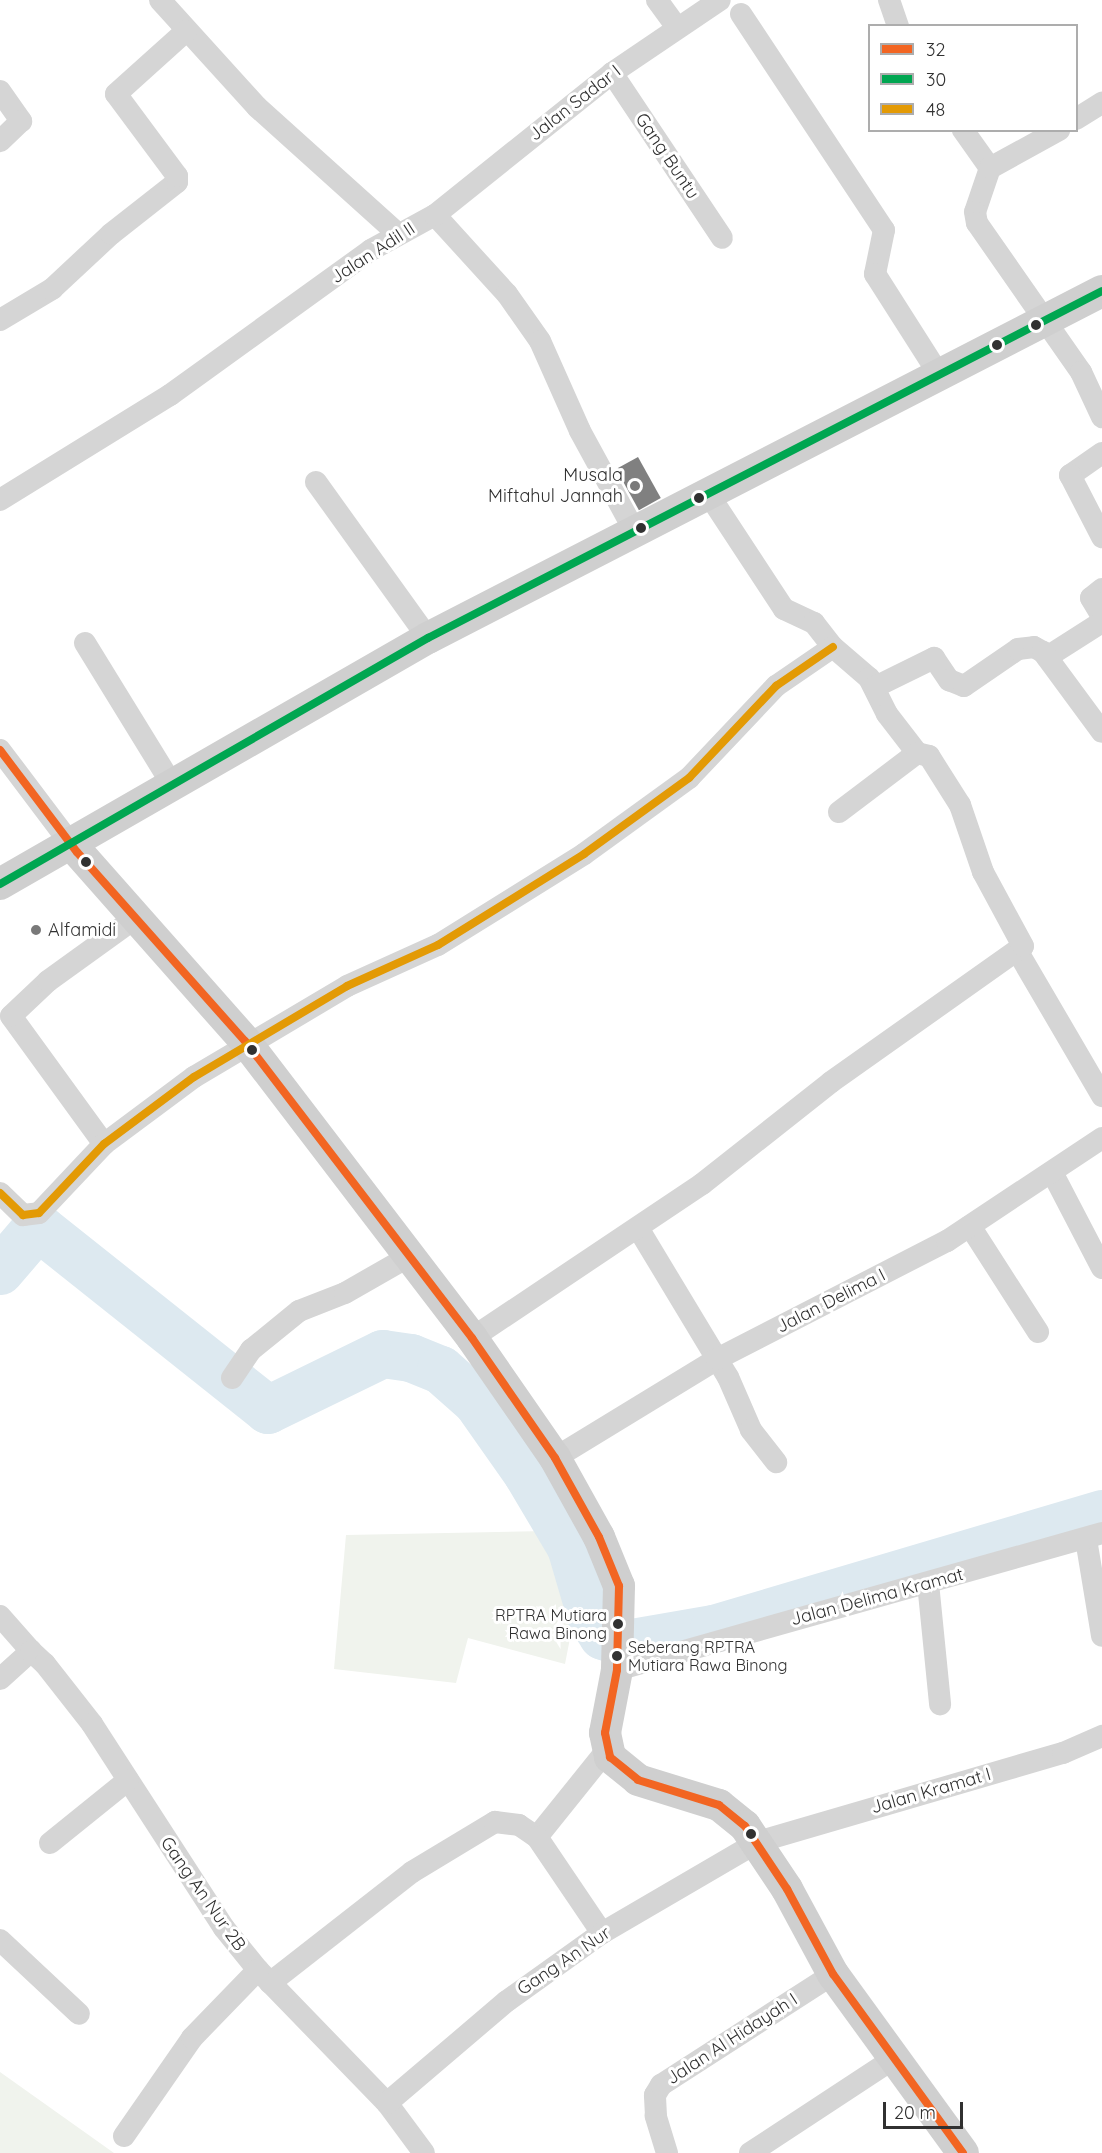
<!DOCTYPE html>
<html>
<head>
<meta charset="utf-8">
<style>
	body { margin:0 }
	#map { position:relative; width:1102px; height:2153px; overflow:hidden; background:#fff; font-family:Quicksand,sans-serif }
	div>[style] { position:absolute }
	.green>* { inset:0; background:#f0f3ed }
	.river>* { height:48px; margin:-24px; padding:0 24px; transform-origin:24px; border-radius:24px; background:#dde9f0 }
	.building>* { inset:0; background:#808080; transform-origin:0 0 }
	.street>* { height:22px; margin:-11px; padding:0 11px; transform-origin:11px; border-radius:11px; background:#d5d5d5 }
	.secondary>* { height:32px; margin:-16px; padding:0 16px; transform-origin:16px; border-radius:16px; background:#cfcfcf }
	.bus-1>* { height:8px; margin:-4px; padding:0 4px; transform-origin:4px; border-radius:4px; background:#f26522 }
	.bus-2>* { height:8px; margin:-4px; padding:0 4px; transform-origin:4px; border-radius:4px; background:#00a651 }
	.bus-3>* { height:8px; margin:-4px; padding:0 4px; transform-origin:4px; border-radius:4px; background:#e39a05 }
	.dots>* { width:16px; height:16px; translate:-50% -50%; box-sizing:border-box; border:3px solid #fff; border-radius:50% }
	span { translate:-50% -50%; white-space:nowrap; text-align:center; line-height:1.15; -webkit-text-stroke:6px #fff; paint-order:stroke }
	.bus-label { font-size:16px; color:#313131 }
	.right { translate:-100% -50%; text-align:right }
	.left { translate:0 -50%; text-align:left }
	.street-label { font-size:18px; color:#313131 }
	.poi-label { font-size:18px; color:#313131 }
	.legend { position:absolute; left:868px; top:24px; width:210px; height:108px; box-sizing:border-box; background:#fff; border:2px solid #adadad; margin:0; padding:8px 10px; list-style:none; font-size:18px; color:#313131 }
	.legend li { display:flex; align-items:center; gap:12px; height:30px }
	.legend b { width:30px; border:2px solid #adadad }
	.scale { position:absolute; left:883px; top:2102px; width:80px; height:27px; box-sizing:border-box; border:3px solid #313131; border-top:0; padding-left:8px; font-size:18px; line-height:21px; white-space:nowrap; color:#313131; -webkit-text-stroke:4px #fff; paint-order:stroke }
</style>
</head>
<body>
<div id="map">
	<div class="green">
		<div style="clip-path:polygon(546px 1531px,564px 1575px,572px 1628px,565px 1664px,468px 1638px,456px 1683px,334px 1669px,346px 1535px)"></div>
		<div style="clip-path:polygon(0 2072px,114px 2153px,0 2153px)"></div>
	</div>
	<div class="river">
		<div style="left:0;top:1271px;width:54px;rotate:-49.5deg"></div>
		<div style="left:35px;top:1230px;width:7px"></div>
		<div style="left:42px;top:1230px;width:289px;rotate:38.5deg"></div>
		<div style="left:268px;top:1410px;width:128px;rotate:-26deg"></div>
		<div style="left:383px;top:1354px;width:28px;rotate:8deg"></div>
		<div style="left:411px;top:1358px;width:32px;rotate:22deg"></div>
		<div style="left:441px;top:1370px;width:48px;rotate:41.6deg"></div>
		<div style="left:477px;top:1402px;width:87px;rotate:54.8deg"></div>
		<div style="left:527px;top:1473px;width:86px;rotate:59.3deg"></div>
		<div style="left:571px;top:1547px;width:75px;rotate:73.7deg"></div>
		<div style="left:592px;top:1619px;width:20px;rotate:57deg"></div>
		<div style="left:603px;top:1636px;width:25px;rotate:18deg"></div>
		<div style="left:627px;top:1644px;width:88px;rotate:-9.8deg"></div>
		<div style="left:714px;top:1629px;width:405px;rotate:-16.5deg"></div>
	</div>
	<div class="building">
		<div style="left:638px;top:457px;width:47px;height:25px;rotate:61deg"></div>
	</div>
	<div class="street">
		<div style="left:160px;top:0;width:144px;rotate:47.8deg"></div>
		<div style="left:257px;top:107px;width:188px;rotate:42deg"></div>
		<div style="left:657px;top:0;width:32px;rotate:54deg"></div>
		<div style="left:889px;top:0;width:28px;rotate:71deg"></div>
		<div style="left:741px;top:14px;width:259px;rotate:56.5deg"></div>
		<div style="left:884px;top:230px;width:45px;rotate:101.6deg"></div>
		<div style="left:875px;top:274px;width:121px;rotate:57.5deg"></div>
		<div style="left:612px;top:73px;width:198px;rotate:56.3deg"></div>
		<div style="left:0;top:91px;width:37px;rotate:55deg"></div>
		<div style="left:21px;top:121px;width:29px;rotate:136deg"></div>
		<div style="left:1076px;top:119px;width:31px;rotate:-32deg"></div>
		<div style="left:963px;top:130px;width:47px;rotate:54.6deg"></div>
		<div style="left:990px;top:168px;width:46px;rotate:108.8deg"></div>
		<div style="left:975px;top:212px;width:11px;rotate:80deg"></div>
		<div style="left:977px;top:223px;width:182px;rotate:55.1deg"></div>
		<div style="left:1081px;top:372px;width:50px;rotate:65deg"></div>
		<div style="left:990px;top:168px;width:79px;rotate:-28.8deg"></div>
		<div style="left:435px;top:215px;width:107px;rotate:47.7deg"></div>
		<div style="left:507px;top:294px;width:57px;rotate:54.9deg"></div>
		<div style="left:540px;top:341px;width:98px;rotate:66deg"></div>
		<div style="left:580px;top:431px;width:113px;rotate:61.4deg"></div>
		<div style="left:0;top:320px;width:61px;rotate:-30.8deg"></div>
		<div style="left:52px;top:289px;width:81px;rotate:-43deg"></div>
		<div style="left:111px;top:234px;width:84px;rotate:-38.2deg"></div>
		<div style="left:177px;top:182px;width:6px;rotate:-90deg"></div>
		<div style="left:177px;top:176px;width:102px;rotate:-126.6deg"></div>
		<div style="left:116px;top:94px;width:94px;rotate:-42deg"></div>
		<div style="left:1102px;top:453px;width:39px;rotate:145deg"></div>
		<div style="left:1070px;top:475px;width:70px;rotate:62.7deg"></div>
		<div style="left:316px;top:482px;width:192px;rotate:54.3deg"></div>
		<div style="left:707px;top:492px;width:140px;rotate:56.7deg"></div>
		<div style="left:784px;top:609px;width:33px;rotate:25deg"></div>
		<div style="left:814px;top:623px;width:31px;rotate:52deg"></div>
		<div style="left:833px;top:647px;width:48px;rotate:40.7deg"></div>
		<div style="left:869px;top:678px;width:40px;rotate:63.4deg"></div>
		<div style="left:887px;top:714px;width:49px;rotate:52.4deg"></div>
		<div style="left:0;top:500px;width:200px;rotate:-31.7deg"></div>
		<div style="left:170px;top:395px;width:248px;rotate:-35.8deg"></div>
		<div style="left:371px;top:250px;width:73px;rotate:-28.7deg"></div>
		<div style="left:435px;top:215px;width:227px;rotate:-38.7deg"></div>
		<div style="left:612px;top:73px;width:130px;rotate:-34.1deg"></div>
		<div style="left:1102px;top:589px;width:14px;rotate:141deg"></div>
		<div style="left:1091px;top:598px;width:21px;rotate:59deg"></div>
		<div style="left:85px;top:643px;width:164px;rotate:58.4deg"></div>
		<div style="left:1047px;top:657px;width:65px;rotate:-32.5deg"></div>
		<div style="left:875px;top:687px;width:66px;rotate:-26.2deg"></div>
		<div style="left:934px;top:658px;width:27px;rotate:56deg"></div>
		<div style="left:949px;top:680px;width:16px;rotate:22deg"></div>
		<div style="left:964px;top:686px;width:65px;rotate:-34.4deg"></div>
		<div style="left:1018px;top:649px;width:16px;rotate:-7deg"></div>
		<div style="left:1034px;top:647px;width:10px;rotate:29deg"></div>
		<div style="left:1043px;top:652px;width:99px;rotate:53.6deg"></div>
		<div style="left:0;top:750px;width:116px;rotate:53deg"></div>
		<div style="left:839px;top:812px;width:98px;rotate:-37.1deg"></div>
		<div style="left:1018px;top:952px;width:167px;rotate:59.7deg"></div>
		<div style="left:104px;top:1144px;width:158px;rotate:-126deg"></div>
		<div style="left:11px;top:1016px;width:51px;rotate:-43.4deg"></div>
		<div style="left:48px;top:981px;width:106px;rotate:-35.8deg"></div>
		<div style="left:1053px;top:1174px;width:106px;rotate:62.5deg"></div>
		<div style="left:0;top:1193px;width:32px;rotate:44deg"></div>
		<div style="left:23px;top:1215px;width:16px;rotate:-7deg"></div>
		<div style="left:39px;top:1213px;width:95px;rotate:-46.7deg"></div>
		<div style="left:104px;top:1144px;width:112px;rotate:-36.7deg"></div>
		<div style="left:194px;top:1077px;width:178px;rotate:-30.7deg"></div>
		<div style="left:347px;top:986px;width:100px;rotate:-24.3deg"></div>
		<div style="left:438px;top:945px;width:172px;rotate:-31.9deg"></div>
		<div style="left:584px;top:854px;width:130px;rotate:-35.9deg"></div>
		<div style="left:689px;top:778px;width:127px;rotate:-46.6deg"></div>
		<div style="left:776px;top:686px;width:69px;rotate:-34.4deg"></div>
		<div style="left:970px;top:1226px;width:126px;rotate:57.3deg"></div>
		<div style="left:638px;top:1228px;width:174px;rotate:58.9deg"></div>
		<div style="left:728px;top:1377px;width:58px;rotate:66.5deg"></div>
		<div style="left:751px;top:1430px;width:41px;rotate:52deg"></div>
		<div style="left:472px;top:1338px;width:277px;rotate:-33.8deg"></div>
		<div style="left:702px;top:1184px;width:164px;rotate:-38.3deg"></div>
		<div style="left:831px;top:1082px;width:235px;rotate:-35.3deg"></div>
		<div style="left:1023px;top:946px;width:84px;rotate:-118.4deg"></div>
		<div style="left:983px;top:872px;width:71px;rotate:-108.9deg"></div>
		<div style="left:960px;top:805px;width:58px;rotate:-122.3deg"></div>
		<div style="left:929px;top:756px;width:12px;rotate:-166deg"></div>
		<div style="left:232px;top:1378px;width:34px;rotate:-56deg"></div>
		<div style="left:251px;top:1350px;width:62px;rotate:-39.1deg"></div>
		<div style="left:299px;top:1311px;width:49px;rotate:-21.4deg"></div>
		<div style="left:345px;top:1293px;width:70px;rotate:-29.8deg"></div>
		<div style="left:555px;top:1458px;width:190px;rotate:-31.4deg"></div>
		<div style="left:717px;top:1359px;width:259px;rotate:-27.2deg"></div>
		<div style="left:947px;top:1241px;width:186px;rotate:-33.6deg"></div>
		<div style="left:1086px;top:1539px;width:98px;rotate:80.6deg"></div>
		<div style="left:928px;top:1583px;width:122px;rotate:84.3deg"></div>
		<div style="left:0;top:1616px;width:47px;rotate:48.5deg"></div>
		<div style="left:617px;top:1670px;width:504px;rotate:-15.77deg"></div>
		<div style="left:0;top:1679px;width:42px;rotate:-42.1deg"></div>
		<div style="left:31px;top:1651px;width:19px;rotate:43deg"></div>
		<div style="left:45px;top:1664px;width:76px;rotate:51.9deg"></div>
		<div style="left:92px;top:1724px;width:243px;rotate:57.1deg"></div>
		<div style="left:224px;top:1928px;width:54px;rotate:51deg"></div>
		<div style="left:258px;top:1970px;width:185px;rotate:45.9deg"></div>
		<div style="left:387px;top:2103px;width:62px;rotate:53.5deg"></div>
		<div style="left:537px;top:1837px;width:112px;rotate:-51.2deg"></div>
		<div style="left:50px;top:1843px;width:100px;rotate:-38.9deg"></div>
		<div style="left:0;top:1940px;width:108px;rotate:43.1deg"></div>
		<div style="left:270px;top:1983px;width:180px;rotate:-38deg"></div>
		<div style="left:412px;top:1872px;width:97px;rotate:-31.1deg"></div>
		<div style="left:495px;top:1822px;width:24px;rotate:7deg"></div>
		<div style="left:519px;top:1825px;width:22px;rotate:34deg"></div>
		<div style="left:537px;top:1837px;width:116px;rotate:55.9deg"></div>
		<div style="left:387px;top:2103px;width:157px;rotate:-40.4deg"></div>
		<div style="left:507px;top:2001px;width:117px;rotate:-35.6deg"></div>
		<div style="left:602px;top:1933px;width:181px;rotate:-30.3deg"></div>
		<div style="left:758px;top:1842px;width:318px;rotate:-16.3deg"></div>
		<div style="left:1063px;top:1753px;width:43px;rotate:-23.6deg"></div>
		<div style="left:124px;top:2136px;width:119px;rotate:-55.2deg"></div>
		<div style="left:192px;top:2038px;width:95px;rotate:-45.9deg"></div>
		<div style="left:667px;top:2153px;width:39px;rotate:-107deg"></div>
		<div style="left:656px;top:2116px;width:21px;rotate:-93deg"></div>
		<div style="left:655px;top:2095px;width:12px;rotate:-59deg"></div>
		<div style="left:661px;top:2085px;width:205px;rotate:-32.8deg"></div>
		<div style="left:750px;top:2153px;width:171px;rotate:-33.3deg"></div>
	</div>
	<div class="secondary">
		<div style="left:70px;top:843px;width:264px;rotate:48.5deg"></div>
		<div style="left:245px;top:1041px;width:374px;rotate:52.6deg"></div>
		<div style="left:472px;top:1338px;width:146px;rotate:55.3deg"></div>
		<div style="left:555px;top:1458px;width:90px;rotate:60.9deg"></div>
		<div style="left:599px;top:1537px;width:53px;rotate:67.8deg"></div>
		<div style="left:619px;top:1586px;width:84px;rotate:91.4deg"></div>
		<div style="left:617px;top:1670px;width:64px;rotate:100.8deg"></div>
		<div style="left:605px;top:1733px;width:25px;rotate:78deg"></div>
		<div style="left:610px;top:1757px;width:36px;rotate:39deg"></div>
		<div style="left:638px;top:1780px;width:85px;rotate:17.2deg"></div>
		<div style="left:719px;top:1805px;width:33px;rotate:39deg"></div>
		<div style="left:745px;top:1826px;width:76px;rotate:56.3deg"></div>
		<div style="left:787px;top:1889px;width:97px;rotate:61.6deg"></div>
		<div style="left:833px;top:1974px;width:221px;rotate:54deg"></div>
		<div style="left:0;top:884px;width:494px;rotate:-29.9deg"></div>
		<div style="left:428px;top:638px;width:758px;rotate:-27.24deg"></div>
	</div>
	<div class="bus-1">
		<div style="left:0;top:750px;width:128px;rotate:53deg"></div>
		<div style="left:77px;top:852px;width:253px;rotate:48.4deg"></div>
		<div style="left:245px;top:1041px;width:374px;rotate:52.6deg"></div>
		<div style="left:472px;top:1338px;width:146px;rotate:55.3deg"></div>
		<div style="left:555px;top:1458px;width:90px;rotate:60.9deg"></div>
		<div style="left:599px;top:1537px;width:53px;rotate:67.8deg"></div>
		<div style="left:619px;top:1586px;width:84px;rotate:91.4deg"></div>
		<div style="left:617px;top:1670px;width:64px;rotate:100.8deg"></div>
		<div style="left:605px;top:1733px;width:25px;rotate:78deg"></div>
		<div style="left:610px;top:1757px;width:36px;rotate:39deg"></div>
		<div style="left:638px;top:1780px;width:85px;rotate:17.2deg"></div>
		<div style="left:719px;top:1805px;width:33px;rotate:39deg"></div>
		<div style="left:745px;top:1826px;width:76px;rotate:56.3deg"></div>
		<div style="left:787px;top:1889px;width:97px;rotate:61.6deg"></div>
		<div style="left:833px;top:1974px;width:221px;rotate:54deg"></div>
	</div>
	<div class="bus-2">
		<div style="left:0;top:884px;width:494px;rotate:-29.9deg"></div>
		<div style="left:428px;top:638px;width:758px;rotate:-27.24deg"></div>
	</div>
	<div class="bus-3">
		<div style="left:0;top:1193px;width:32px;rotate:44deg"></div>
		<div style="left:23px;top:1215px;width:16px;rotate:-7deg"></div>
		<div style="left:39px;top:1213px;width:95px;rotate:-46.7deg"></div>
		<div style="left:104px;top:1144px;width:112px;rotate:-36.7deg"></div>
		<div style="left:194px;top:1077px;width:178px;rotate:-30.7deg"></div>
		<div style="left:347px;top:986px;width:100px;rotate:-24.3deg"></div>
		<div style="left:438px;top:945px;width:172px;rotate:-31.9deg"></div>
		<div style="left:584px;top:854px;width:130px;rotate:-35.9deg"></div>
		<div style="left:689px;top:778px;width:127px;rotate:-46.6deg"></div>
		<div style="left:776px;top:686px;width:69px;rotate:-34.4deg"></div>
	</div>
	<div class="dots">
		<div style="left:1036px;top:325px;background:#313131"></div>
		<div style="left:997px;top:345px;background:#313131"></div>
		<div style="left:635px;top:486px;background:#797979"></div>
		<div style="left:699px;top:498px;background:#313131"></div>
		<div style="left:641px;top:528px;background:#313131"></div>
		<div style="left:86px;top:862px;background:#313131"></div>
		<div style="left:36px;top:930px;background:#797979"></div>
		<div style="left:252px;top:1050px;background:#313131"></div>
		<div style="left:618px;top:1624px;background:#313131"></div>
		<div style="left:617px;top:1656px;background:#313131"></div>
		<div style="left:751px;top:1834px;background:#313131"></div>
	</div>
	<div class="bus-label">
		<span class="right" style="left:607px;top:1624px">RPTRA Mutiara<br>Rawa Binong</span>
		<span class="left" style="left:628px;top:1656px">Seberang RPTRA<br>Mutiara Rawa Binong</span>
	</div>
	<div class="street-label">
		<span style="left:575px;top:103px;rotate:-38deg">Jalan Sadar I</span>
		<span style="left:667px;top:156px;rotate:56deg">Gang Buntu</span>
		<span style="left:373px;top:253px;rotate:-33deg">Jalan Adil II</span>
		<span style="left:831px;top:1301px;rotate:-27deg">Jalan Delima I</span>
		<span style="left:877px;top:1597px;rotate:-15deg">Jalan Delima Kramat</span>
		<span style="left:931px;top:1791px;rotate:-16deg">Jalan Kramat I</span>
		<span style="left:203px;top:1894px;rotate:55deg">Gang An Nur 2B</span>
		<span style="left:564px;top:1961px;rotate:-34deg">Gang An Nur</span>
		<span style="left:732px;top:2039px;rotate:-33deg">Jalan Al Hidayah I</span>
	</div>
	<div class="poi-label">
		<span class="right" style="left:623px;top:486px">Musala<br>Miftahul Jannah</span>
		<span class="left" style="left:48px;top:930px">Alfamidi</span>
	</div>
	<ul class="legend">
	<li><b style="height:8px;background:#f26522"></b>32</li>
	<li><b style="height:8px;background:#00a651"></b>30</li>
	<li><b style="height:8px;background:#e39a05"></b>48</li>
	</ul>
	<div class="scale">20 m</div>
</div>
</body>
</html>
